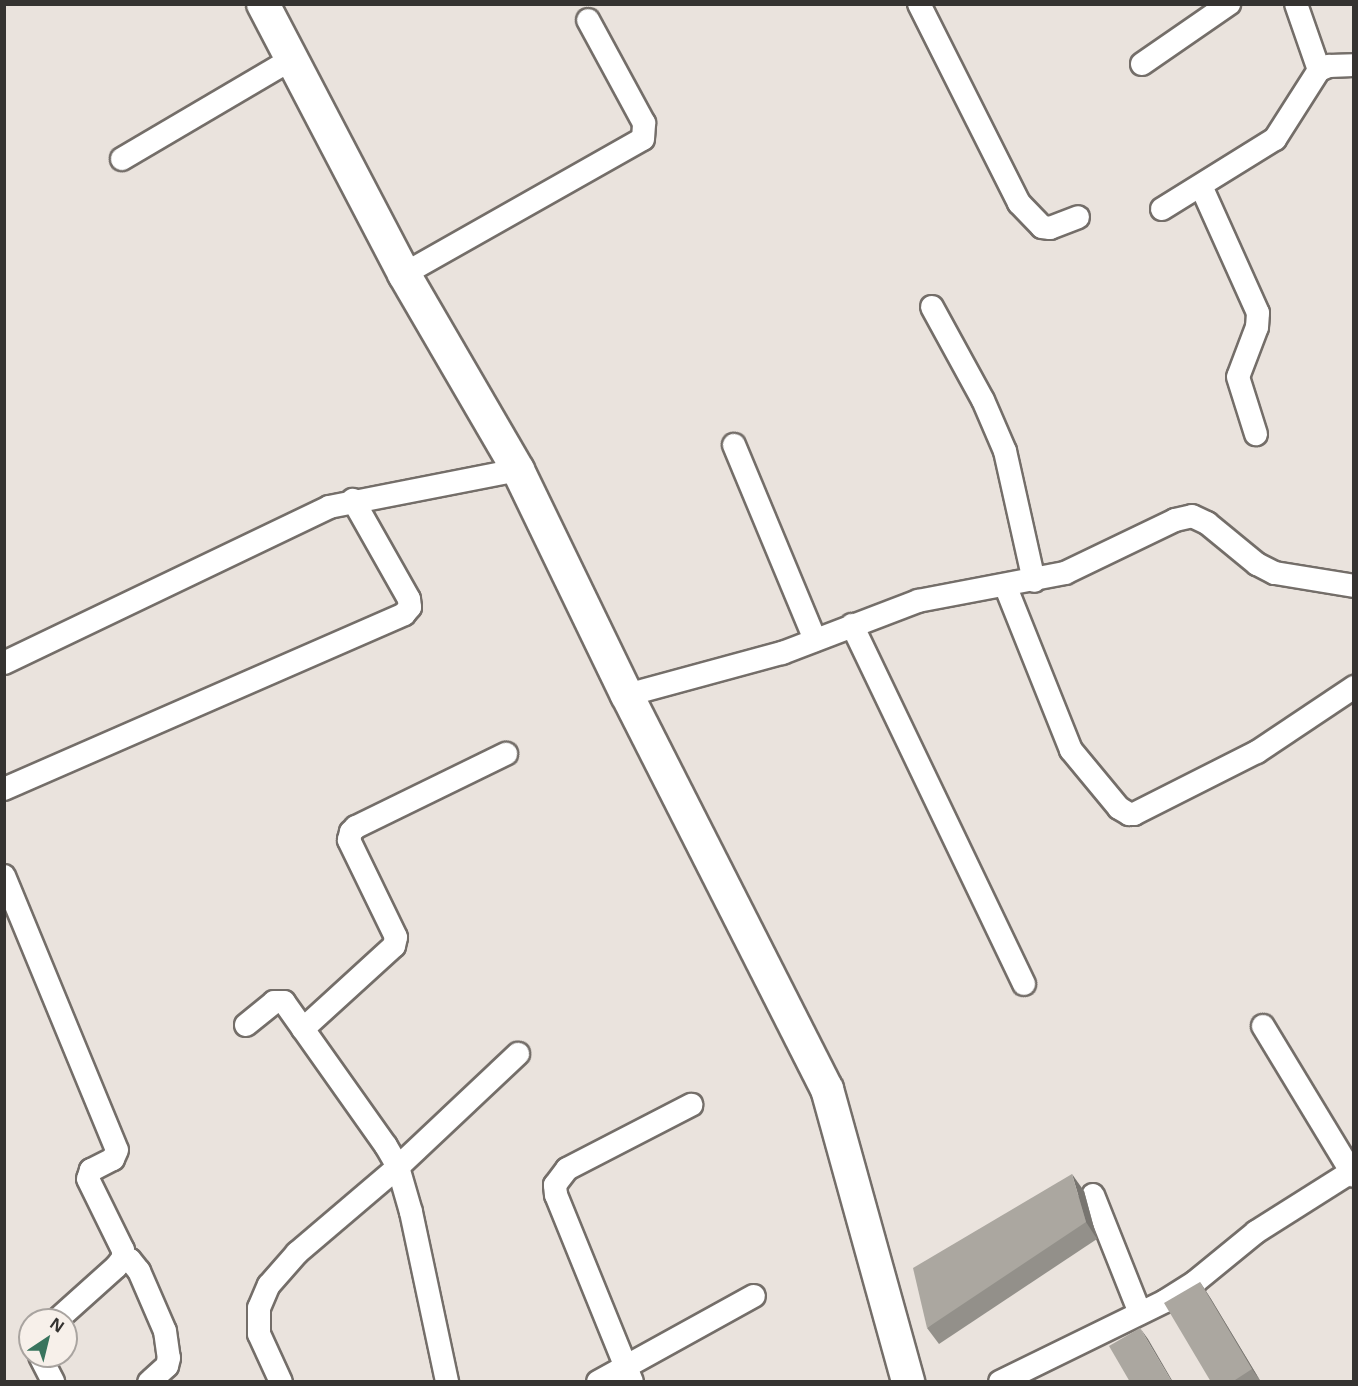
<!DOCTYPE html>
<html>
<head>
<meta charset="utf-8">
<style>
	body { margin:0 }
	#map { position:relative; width:1358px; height:1386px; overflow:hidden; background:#eae3dd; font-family:"Open Sans",sans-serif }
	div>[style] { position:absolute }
	.roads { filter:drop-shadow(2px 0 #746e69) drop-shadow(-2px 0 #746e69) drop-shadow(0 2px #746e69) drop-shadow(0 -2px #746e69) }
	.street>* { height:22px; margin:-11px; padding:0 11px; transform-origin:11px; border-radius:11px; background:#fff }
	.secondary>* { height:32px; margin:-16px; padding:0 16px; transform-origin:16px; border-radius:16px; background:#fff }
	.wall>* { inset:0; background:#93908a }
	.shaded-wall>* { inset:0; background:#787570 }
	.building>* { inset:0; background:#aba7a0 }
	span { translate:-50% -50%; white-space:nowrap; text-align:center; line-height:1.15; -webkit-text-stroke:4.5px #f7f0ea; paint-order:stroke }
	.frame { position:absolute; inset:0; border:6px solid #353331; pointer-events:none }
	.north { position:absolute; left:18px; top:1308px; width:60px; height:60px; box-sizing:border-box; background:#f7f0ea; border:2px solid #a9a4a0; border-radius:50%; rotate:35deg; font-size:16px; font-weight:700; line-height:24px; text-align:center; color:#353331 }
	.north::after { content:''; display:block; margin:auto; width:21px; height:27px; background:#39745e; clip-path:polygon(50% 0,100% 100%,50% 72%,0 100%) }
</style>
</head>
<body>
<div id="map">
	<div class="roads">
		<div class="street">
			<div style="left:919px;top:4px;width:223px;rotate:63.3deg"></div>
			<div style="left:1019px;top:203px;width:33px;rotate:46deg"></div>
			<div style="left:1042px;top:227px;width:8px;rotate:7deg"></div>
			<div style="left:1050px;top:228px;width:30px;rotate:-21deg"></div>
			<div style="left:1296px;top:4px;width:70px;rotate:70.8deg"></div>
			<div style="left:1142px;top:64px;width:106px;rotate:-34.6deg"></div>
			<div style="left:122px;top:159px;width:197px;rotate:-30.5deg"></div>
			<div style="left:1201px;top:186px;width:139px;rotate:65.8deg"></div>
			<div style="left:1258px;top:313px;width:14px;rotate:94deg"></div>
			<div style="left:1257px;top:327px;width:53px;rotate:110.8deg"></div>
			<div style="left:1238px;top:377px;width:60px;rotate:72.5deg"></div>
			<div style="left:1162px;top:209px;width:133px;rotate:-31.8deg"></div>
			<div style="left:1275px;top:139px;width:82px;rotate:-57.5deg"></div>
			<div style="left:1319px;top:70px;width:11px;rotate:-22deg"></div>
			<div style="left:1329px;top:66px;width:25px;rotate:-2deg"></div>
			<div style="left:404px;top:274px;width:274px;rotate:-29.5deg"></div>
			<div style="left:643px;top:139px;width:16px;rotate:-86deg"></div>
			<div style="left:644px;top:123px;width:117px;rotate:-118.5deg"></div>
			<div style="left:932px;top:307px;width:106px;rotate:61.3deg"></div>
			<div style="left:983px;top:400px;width:56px;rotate:66.7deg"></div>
			<div style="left:1005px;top:451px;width:133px;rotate:77.4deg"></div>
			<div style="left:734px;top:445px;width:211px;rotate:67.4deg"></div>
			<div style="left:1005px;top:585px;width:178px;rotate:68.2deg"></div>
			<div style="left:1071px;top:750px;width:75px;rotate:50.4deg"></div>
			<div style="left:1119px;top:808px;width:12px;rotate:31deg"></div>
			<div style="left:1129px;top:814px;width:5px"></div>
			<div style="left:1134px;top:814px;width:138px;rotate:-26.8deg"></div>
			<div style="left:1257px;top:752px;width:117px;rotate:-33.8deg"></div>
			<div style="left:852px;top:625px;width:398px;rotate:64.4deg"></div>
			<div style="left:4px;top:663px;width:361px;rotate:-25.6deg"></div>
			<div style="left:329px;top:507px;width:193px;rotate:-11.1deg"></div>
			<div style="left:627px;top:695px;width:161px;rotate:-15.2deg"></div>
			<div style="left:782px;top:653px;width:146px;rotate:-20.9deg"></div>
			<div style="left:918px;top:601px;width:150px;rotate:-10.8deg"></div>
			<div style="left:1065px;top:573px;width:122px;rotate:-25.7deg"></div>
			<div style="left:1175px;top:520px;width:17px;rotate:-13deg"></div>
			<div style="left:1192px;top:516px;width:17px;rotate:25deg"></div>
			<div style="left:1207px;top:523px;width:65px;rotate:39.4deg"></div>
			<div style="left:1257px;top:564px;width:20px;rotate:27deg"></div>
			<div style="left:1275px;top:573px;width:80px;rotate:9.3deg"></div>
			<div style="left:4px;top:789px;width:437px;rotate:-23.6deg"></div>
			<div style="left:404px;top:614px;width:9px;rotate:-49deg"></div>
			<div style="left:410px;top:607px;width:8px;rotate:-97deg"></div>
			<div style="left:409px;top:599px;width:114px;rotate:-119.5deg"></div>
			<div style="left:4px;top:876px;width:296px;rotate:67.6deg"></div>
			<div style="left:117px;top:1150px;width:10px;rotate:114deg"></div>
			<div style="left:113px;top:1159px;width:25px;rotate:153deg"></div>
			<div style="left:91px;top:1170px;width:9px;rotate:108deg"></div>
			<div style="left:88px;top:1179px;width:79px;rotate:63.8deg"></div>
			<div style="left:123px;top:1250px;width:8px;rotate:90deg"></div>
			<div style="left:123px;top:1258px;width:11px;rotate:128deg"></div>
			<div style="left:116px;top:1267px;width:79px;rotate:138.1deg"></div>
			<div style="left:246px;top:1025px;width:36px;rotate:-39deg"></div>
			<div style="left:274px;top:1002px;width:10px"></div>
			<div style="left:284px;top:1002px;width:176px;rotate:54.7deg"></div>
			<div style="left:386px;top:1146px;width:24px;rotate:60deg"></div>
			<div style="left:398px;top:1167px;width:47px;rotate:73.9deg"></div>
			<div style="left:411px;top:1212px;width:174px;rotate:78deg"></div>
			<div style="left:1263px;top:1026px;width:175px;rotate:58.8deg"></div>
			<div style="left:303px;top:1029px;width:123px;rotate:-42.4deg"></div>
			<div style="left:394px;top:946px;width:9px;rotate:-77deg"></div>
			<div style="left:396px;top:937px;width:108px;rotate:-115.9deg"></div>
			<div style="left:349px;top:840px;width:8px;rotate:-76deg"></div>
			<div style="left:351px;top:832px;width:7px;rotate:-45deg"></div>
			<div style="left:356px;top:827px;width:167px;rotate:-26deg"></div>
			<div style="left:1093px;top:1195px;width:127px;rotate:68.3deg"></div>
			<div style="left:123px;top:1258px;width:7px;rotate:16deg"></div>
			<div style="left:130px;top:1260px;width:14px;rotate:51deg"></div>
			<div style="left:139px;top:1271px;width:65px;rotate:66.6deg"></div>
			<div style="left:165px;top:1331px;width:27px;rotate:82deg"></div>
			<div style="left:169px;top:1358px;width:8px;rotate:104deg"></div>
			<div style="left:167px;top:1366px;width:24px;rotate:138deg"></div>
			<div style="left:40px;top:1356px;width:29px;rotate:63deg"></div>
			<div style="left:281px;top:1382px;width:53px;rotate:-114.6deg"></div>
			<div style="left:259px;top:1334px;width:26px;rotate:-90deg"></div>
			<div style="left:259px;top:1308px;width:25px;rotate:-67deg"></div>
			<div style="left:269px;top:1285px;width:43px;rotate:-48.8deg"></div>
			<div style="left:297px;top:1253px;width:133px;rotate:-40.4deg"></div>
			<div style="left:398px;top:1167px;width:165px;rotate:-43.3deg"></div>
			<div style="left:598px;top:1382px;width:178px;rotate:-28.9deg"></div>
			<div style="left:632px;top:1382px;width:202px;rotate:-112.1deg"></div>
			<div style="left:556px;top:1195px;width:10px;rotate:-96deg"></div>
			<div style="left:555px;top:1185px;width:20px;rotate:-53deg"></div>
			<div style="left:567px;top:1169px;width:140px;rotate:-27.3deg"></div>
			<div style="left:1000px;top:1382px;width:184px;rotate:-26.1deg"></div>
			<div style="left:1165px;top:1301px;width:36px;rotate:-32deg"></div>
			<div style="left:1195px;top:1282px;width:79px;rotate:-39.3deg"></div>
			<div style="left:1256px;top:1232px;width:112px;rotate:-32.3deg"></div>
		</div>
		<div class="secondary">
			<div style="left:263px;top:4px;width:305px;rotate:62.4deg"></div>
			<div style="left:404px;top:274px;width:227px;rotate:59.8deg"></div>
			<div style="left:518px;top:470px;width:250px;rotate:64.2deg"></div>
			<div style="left:627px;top:695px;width:442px;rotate:63.1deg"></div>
			<div style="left:827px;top:1089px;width:304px;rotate:74.5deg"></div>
		</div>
	</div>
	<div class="wall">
		<div style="clip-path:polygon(1084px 1191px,1097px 1239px,939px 1344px,927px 1328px)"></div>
		<div style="clip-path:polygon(1200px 1282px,1211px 1299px,1261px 1382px,1211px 1382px)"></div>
	</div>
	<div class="shaded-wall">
		<div style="clip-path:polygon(1072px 1174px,1084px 1191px,1097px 1239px,1086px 1222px)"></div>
		<div style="clip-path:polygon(1200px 1282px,1211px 1299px,1261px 1382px,1252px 1369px)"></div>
		<div style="clip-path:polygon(1140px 1328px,1148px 1339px,1173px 1382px,1172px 1382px)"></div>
	</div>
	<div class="building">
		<div style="clip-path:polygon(1072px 1174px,1086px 1222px,927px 1328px,913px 1268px)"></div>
		<div style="clip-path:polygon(1200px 1282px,1252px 1369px,1232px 1382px,1211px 1382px,1164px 1303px)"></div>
		<div style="clip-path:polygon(1140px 1328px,1172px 1382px,1130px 1382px,1109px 1346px)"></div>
	</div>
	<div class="frame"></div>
	<div class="north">N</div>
</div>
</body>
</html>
